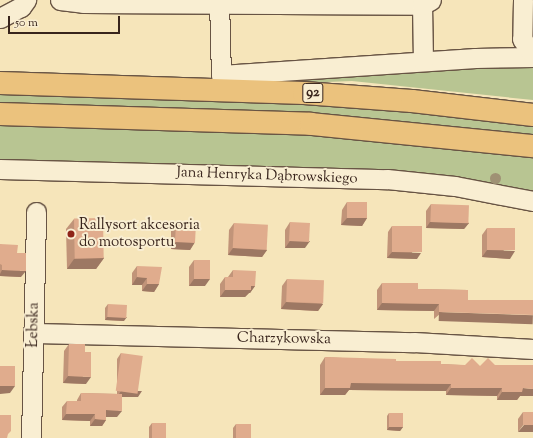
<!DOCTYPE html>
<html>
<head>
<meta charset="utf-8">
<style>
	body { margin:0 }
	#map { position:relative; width:533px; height:438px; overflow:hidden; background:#f6e5ba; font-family:"Sorts Mill Goudy",serif }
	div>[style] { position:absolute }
	.green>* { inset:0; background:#b8c592 }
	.roads { filter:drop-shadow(1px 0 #685444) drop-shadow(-1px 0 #685444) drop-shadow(0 1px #685444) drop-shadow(0 -1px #685444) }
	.minor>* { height:19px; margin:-9.5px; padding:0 9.5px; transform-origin:9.5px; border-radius:9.5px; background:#f9eed2 }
	.major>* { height:22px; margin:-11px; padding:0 11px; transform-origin:11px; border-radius:11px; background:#ebc27d }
	.trees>* { width:11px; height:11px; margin:-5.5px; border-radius:50%; background:#9f9174 }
	.wall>* { inset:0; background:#c19479 }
	.shaded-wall>* { inset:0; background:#9d7863; transform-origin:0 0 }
	.building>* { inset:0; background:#e0ac8d; transform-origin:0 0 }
	.dots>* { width:11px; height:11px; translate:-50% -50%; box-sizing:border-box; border:2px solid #f9eed2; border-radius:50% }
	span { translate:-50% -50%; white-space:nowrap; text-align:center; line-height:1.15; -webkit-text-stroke:4px #f9eed2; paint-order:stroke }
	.shield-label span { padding:1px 3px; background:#f9eed2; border:1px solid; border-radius:3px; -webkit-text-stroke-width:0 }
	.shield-label { font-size:14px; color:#38241c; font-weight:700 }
	.street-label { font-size:15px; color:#38241c }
	.poi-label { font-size:15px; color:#38241c }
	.left { translate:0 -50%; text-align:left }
	.scale { position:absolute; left:8px; top:16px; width:112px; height:18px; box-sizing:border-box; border:2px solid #38241c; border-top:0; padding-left:5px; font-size:12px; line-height:14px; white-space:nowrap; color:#38241c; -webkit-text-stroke:3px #f9eed2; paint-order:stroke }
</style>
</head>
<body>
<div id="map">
	<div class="green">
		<div style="clip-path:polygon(533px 62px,533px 100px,352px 81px,302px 83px,262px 81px)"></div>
		<div style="clip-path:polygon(0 92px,336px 103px,533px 123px,533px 137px,0 105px)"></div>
		<div style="clip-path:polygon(0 123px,282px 131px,533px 155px,533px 193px,0 160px)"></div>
	</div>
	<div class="roads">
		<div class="minor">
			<div style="left:60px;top:0;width:23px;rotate:7deg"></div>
			<div style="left:83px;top:3px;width:339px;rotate:0.3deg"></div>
			<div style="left:219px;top:0;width:75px;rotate:88.5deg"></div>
			<div style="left:221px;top:75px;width:255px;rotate:-3.8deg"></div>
			<div style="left:475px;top:58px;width:58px;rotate:-1deg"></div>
			<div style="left:523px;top:0;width:39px;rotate:91deg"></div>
			<div style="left:522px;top:39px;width:19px;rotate:55deg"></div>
			<div style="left:0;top:18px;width:24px;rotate:-28deg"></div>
			<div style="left:21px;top:7px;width:9px;rotate:-54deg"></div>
			<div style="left:423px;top:61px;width:56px;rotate:-91deg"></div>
			<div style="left:422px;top:5px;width:10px;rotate:-29deg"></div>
			<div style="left:0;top:169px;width:387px;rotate:1.5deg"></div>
			<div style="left:387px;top:179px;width:68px;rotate:5.9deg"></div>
			<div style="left:455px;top:186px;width:79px;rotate:10.9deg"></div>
			<div style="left:35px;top:333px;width:379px;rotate:1.4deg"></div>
			<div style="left:414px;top:342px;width:119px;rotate:3.4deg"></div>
			<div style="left:31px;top:438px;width:226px;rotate:-88.7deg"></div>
		</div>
		<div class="major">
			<div style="left:0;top:83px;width:304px;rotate:1.9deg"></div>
			<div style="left:304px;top:93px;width:108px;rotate:4.2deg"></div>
			<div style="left:412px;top:101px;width:122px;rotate:6.6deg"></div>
			<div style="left:0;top:114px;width:311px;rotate:1.8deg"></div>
			<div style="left:311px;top:124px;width:223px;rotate:5.7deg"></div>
		</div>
	</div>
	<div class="trees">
		<div style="left:495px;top:178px"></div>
	</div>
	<div class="wall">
		<div style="clip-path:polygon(347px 202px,367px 218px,362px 226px,341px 225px,342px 210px)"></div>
		<div style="clip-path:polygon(431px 204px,469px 223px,464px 229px,426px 228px,426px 211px)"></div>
		<div style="clip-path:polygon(74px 219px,104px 258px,96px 269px,67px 269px,66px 229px)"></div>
		<div style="clip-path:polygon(290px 222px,305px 248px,285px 248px,285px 230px)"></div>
		<div style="clip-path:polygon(176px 223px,195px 242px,190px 250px,171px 249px,171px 230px)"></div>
		<div style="clip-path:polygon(234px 223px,267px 250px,262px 257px,228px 255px,229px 230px)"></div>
		<div style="clip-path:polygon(392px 226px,417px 259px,387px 258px,388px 232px)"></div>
		<div style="clip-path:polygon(487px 228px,510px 259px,482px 257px,482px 235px)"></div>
		<div style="clip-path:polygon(0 244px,17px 253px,21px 277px,0 276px)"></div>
		<div style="clip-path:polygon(194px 260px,205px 286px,189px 286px,189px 267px)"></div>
		<div style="clip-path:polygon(137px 266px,159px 284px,154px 292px,142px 291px,142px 285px,132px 285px,132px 273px)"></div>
		<div style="clip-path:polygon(233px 270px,255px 286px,250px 293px,249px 293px,245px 297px,220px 297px,220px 284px,225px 277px,228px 277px)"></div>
		<div style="clip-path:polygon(287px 279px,323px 304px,318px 311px,281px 309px,282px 286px)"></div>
		<div style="clip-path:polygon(382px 283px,418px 289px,468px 290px,434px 319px,434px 311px,377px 310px,377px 290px)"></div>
		<div style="clip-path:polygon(108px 304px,124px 321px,105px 320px,105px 308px)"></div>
		<div style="clip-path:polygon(69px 344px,86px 384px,63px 383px,64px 351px)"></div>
		<div style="clip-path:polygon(121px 353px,138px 397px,122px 397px,117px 417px,106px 417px,106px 420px,102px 426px,90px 426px,90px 421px,62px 420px,62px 407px,67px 401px,77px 401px,77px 400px,81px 393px,117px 394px,117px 359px)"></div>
		<div style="clip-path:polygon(325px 357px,396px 361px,441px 364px,480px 366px,520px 396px,517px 400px,497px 400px,497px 396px,446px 395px,446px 391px,349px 390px,345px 395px,320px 395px,320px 365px)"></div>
		<div style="clip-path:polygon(523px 412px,533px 412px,518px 432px,518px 419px)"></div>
		<div style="clip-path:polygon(389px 413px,403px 427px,400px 431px,387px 430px,387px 416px)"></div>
		<div style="clip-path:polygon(152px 423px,166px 438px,149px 438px,149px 427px)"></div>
		<div style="clip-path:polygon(236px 424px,251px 438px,233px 438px,233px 428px)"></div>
	</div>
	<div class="shaded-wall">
		<div style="clip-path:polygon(347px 218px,367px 218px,362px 226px,341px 225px)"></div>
		<div style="clip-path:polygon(430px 222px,469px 223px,464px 229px,426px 228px)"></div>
		<div style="clip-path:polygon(290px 241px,310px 241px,305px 248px,285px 248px)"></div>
		<div style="clip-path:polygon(176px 242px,195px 242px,190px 250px,171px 249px)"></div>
		<div style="clip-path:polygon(233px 248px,267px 250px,262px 257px,228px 255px)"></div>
		<div style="clip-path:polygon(487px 250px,515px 251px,510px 259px,482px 257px)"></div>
		<div style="clip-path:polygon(392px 252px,421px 253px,417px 259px,387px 258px)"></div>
		<div style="clip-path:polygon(104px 258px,96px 269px,67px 269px,74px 259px)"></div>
		<div style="clip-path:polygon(2px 270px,26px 271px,21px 277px,0 276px,0 274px)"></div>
		<div style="clip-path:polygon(137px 277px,147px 278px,142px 285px,132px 285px)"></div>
		<div style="clip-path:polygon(194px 279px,210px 279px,205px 286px,189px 286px)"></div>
		<div style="clip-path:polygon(147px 284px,159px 284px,154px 292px,142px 291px)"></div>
		<div style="clip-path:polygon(251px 286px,255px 286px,250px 293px,249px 293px,245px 297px,220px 297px,225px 290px)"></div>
		<div style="clip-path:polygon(286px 302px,323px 304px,318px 311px,281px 309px)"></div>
		<div style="clip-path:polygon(382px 303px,439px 304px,434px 311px,377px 310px)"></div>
		<div style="left:439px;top:312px;width:94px;height:9px;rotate:2deg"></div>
		<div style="clip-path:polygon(107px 317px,127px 317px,124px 321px,105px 320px)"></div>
		<div style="clip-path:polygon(68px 376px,91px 377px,86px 384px,63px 383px)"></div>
		<div style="clip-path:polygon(351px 383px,451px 384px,446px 391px,349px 390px,345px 395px,320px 395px,325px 388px)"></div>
		<div style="clip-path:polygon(0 386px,15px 386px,10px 393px,0 394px)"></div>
		<div style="clip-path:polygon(451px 388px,502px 388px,497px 396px,446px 395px)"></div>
		<div style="clip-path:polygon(523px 388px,533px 389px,533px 396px,520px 396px,517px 400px,497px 400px,502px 392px)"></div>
		<div style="clip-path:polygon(121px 391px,142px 391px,138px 397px,117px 397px)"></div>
		<div style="clip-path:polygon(106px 410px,122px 411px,117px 417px,102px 417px)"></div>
		<div style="clip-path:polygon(66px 414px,95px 414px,90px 421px,62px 420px)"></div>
		<div style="clip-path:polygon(95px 419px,106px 420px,102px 426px,90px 426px)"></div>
		<div style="clip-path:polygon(524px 425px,533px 425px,533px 432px,518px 432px)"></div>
		<div style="clip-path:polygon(389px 427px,403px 427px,400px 431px,387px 430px)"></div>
	</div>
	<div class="building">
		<div style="left:347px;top:202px;width:20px;height:16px"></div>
		<div style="left:431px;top:204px;width:38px;height:18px;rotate:2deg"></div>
		<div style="left:103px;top:218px;width:40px;height:29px;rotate:89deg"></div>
		<div style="left:290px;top:222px;width:20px;height:19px;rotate:3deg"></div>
		<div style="left:176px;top:223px;width:20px;height:19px;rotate:3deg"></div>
		<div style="left:234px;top:223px;width:34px;height:25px;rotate:3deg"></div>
		<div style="left:392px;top:226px;width:30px;height:26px"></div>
		<div style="left:487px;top:228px;width:28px;height:22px"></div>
		<div style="clip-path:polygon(0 244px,18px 245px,17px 253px,26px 253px,26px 271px,2px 270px,2px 265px,0 264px)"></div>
		<div style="left:194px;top:260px;width:16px;height:19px"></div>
		<div style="clip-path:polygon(137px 266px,162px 267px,159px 284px,147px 284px,147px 278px,137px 277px)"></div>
		<div style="clip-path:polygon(233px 270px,256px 271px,255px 286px,251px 286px,251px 290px,225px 290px,225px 277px,233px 277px)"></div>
		<div style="left:287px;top:279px;width:37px;height:23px;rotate:2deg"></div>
		<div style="clip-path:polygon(382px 283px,418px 283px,418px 289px,468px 290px,468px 300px,533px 300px,533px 315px,439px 312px,439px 304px,382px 303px)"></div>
		<div style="left:108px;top:304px;width:19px;height:13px;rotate:3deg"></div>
		<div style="clip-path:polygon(69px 344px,85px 344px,85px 352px,91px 352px,91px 377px,68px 376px)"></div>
		<div style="left:121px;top:353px;width:22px;height:38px;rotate:8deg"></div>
		<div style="clip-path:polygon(325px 357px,396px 359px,396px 361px,441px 361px,441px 364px,465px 365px,472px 358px,480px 366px,488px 358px,495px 365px,533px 365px,533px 389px,523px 388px,522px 392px,502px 392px,502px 388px,451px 388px,451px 384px,351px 383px,350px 388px,325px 388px)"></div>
		<div style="left:0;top:366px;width:15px;height:20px"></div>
		<div style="clip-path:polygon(81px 393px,122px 394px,122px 411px,106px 410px,106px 420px,95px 419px,95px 414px,66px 414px,67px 401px,81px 401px)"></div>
		<div style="left:523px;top:412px;width:10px;height:13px"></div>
		<div style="left:389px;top:413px;width:14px;height:14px"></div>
		<div style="clip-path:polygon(0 415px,11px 415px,11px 431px,8px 434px,7px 438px,0 438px)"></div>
		<div style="left:152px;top:423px;width:14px;height:15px"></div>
		<div style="left:236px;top:424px;width:15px;height:14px"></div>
	</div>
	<div class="dots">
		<div style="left:71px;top:234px;background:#8f2418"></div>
	</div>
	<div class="shield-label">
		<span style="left:313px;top:93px">92</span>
	</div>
	<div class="street-label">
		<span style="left:267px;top:176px;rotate:2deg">Jana Henryka Dąbrowskiego</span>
		<span style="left:34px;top:325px;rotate:-89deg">Łebska</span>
		<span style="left:284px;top:339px;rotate:1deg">Charzykowska</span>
	</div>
	<div class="poi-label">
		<span class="left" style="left:79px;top:234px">Rallysort akcesoria<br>do motosportu</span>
	</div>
	<div class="scale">50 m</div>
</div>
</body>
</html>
